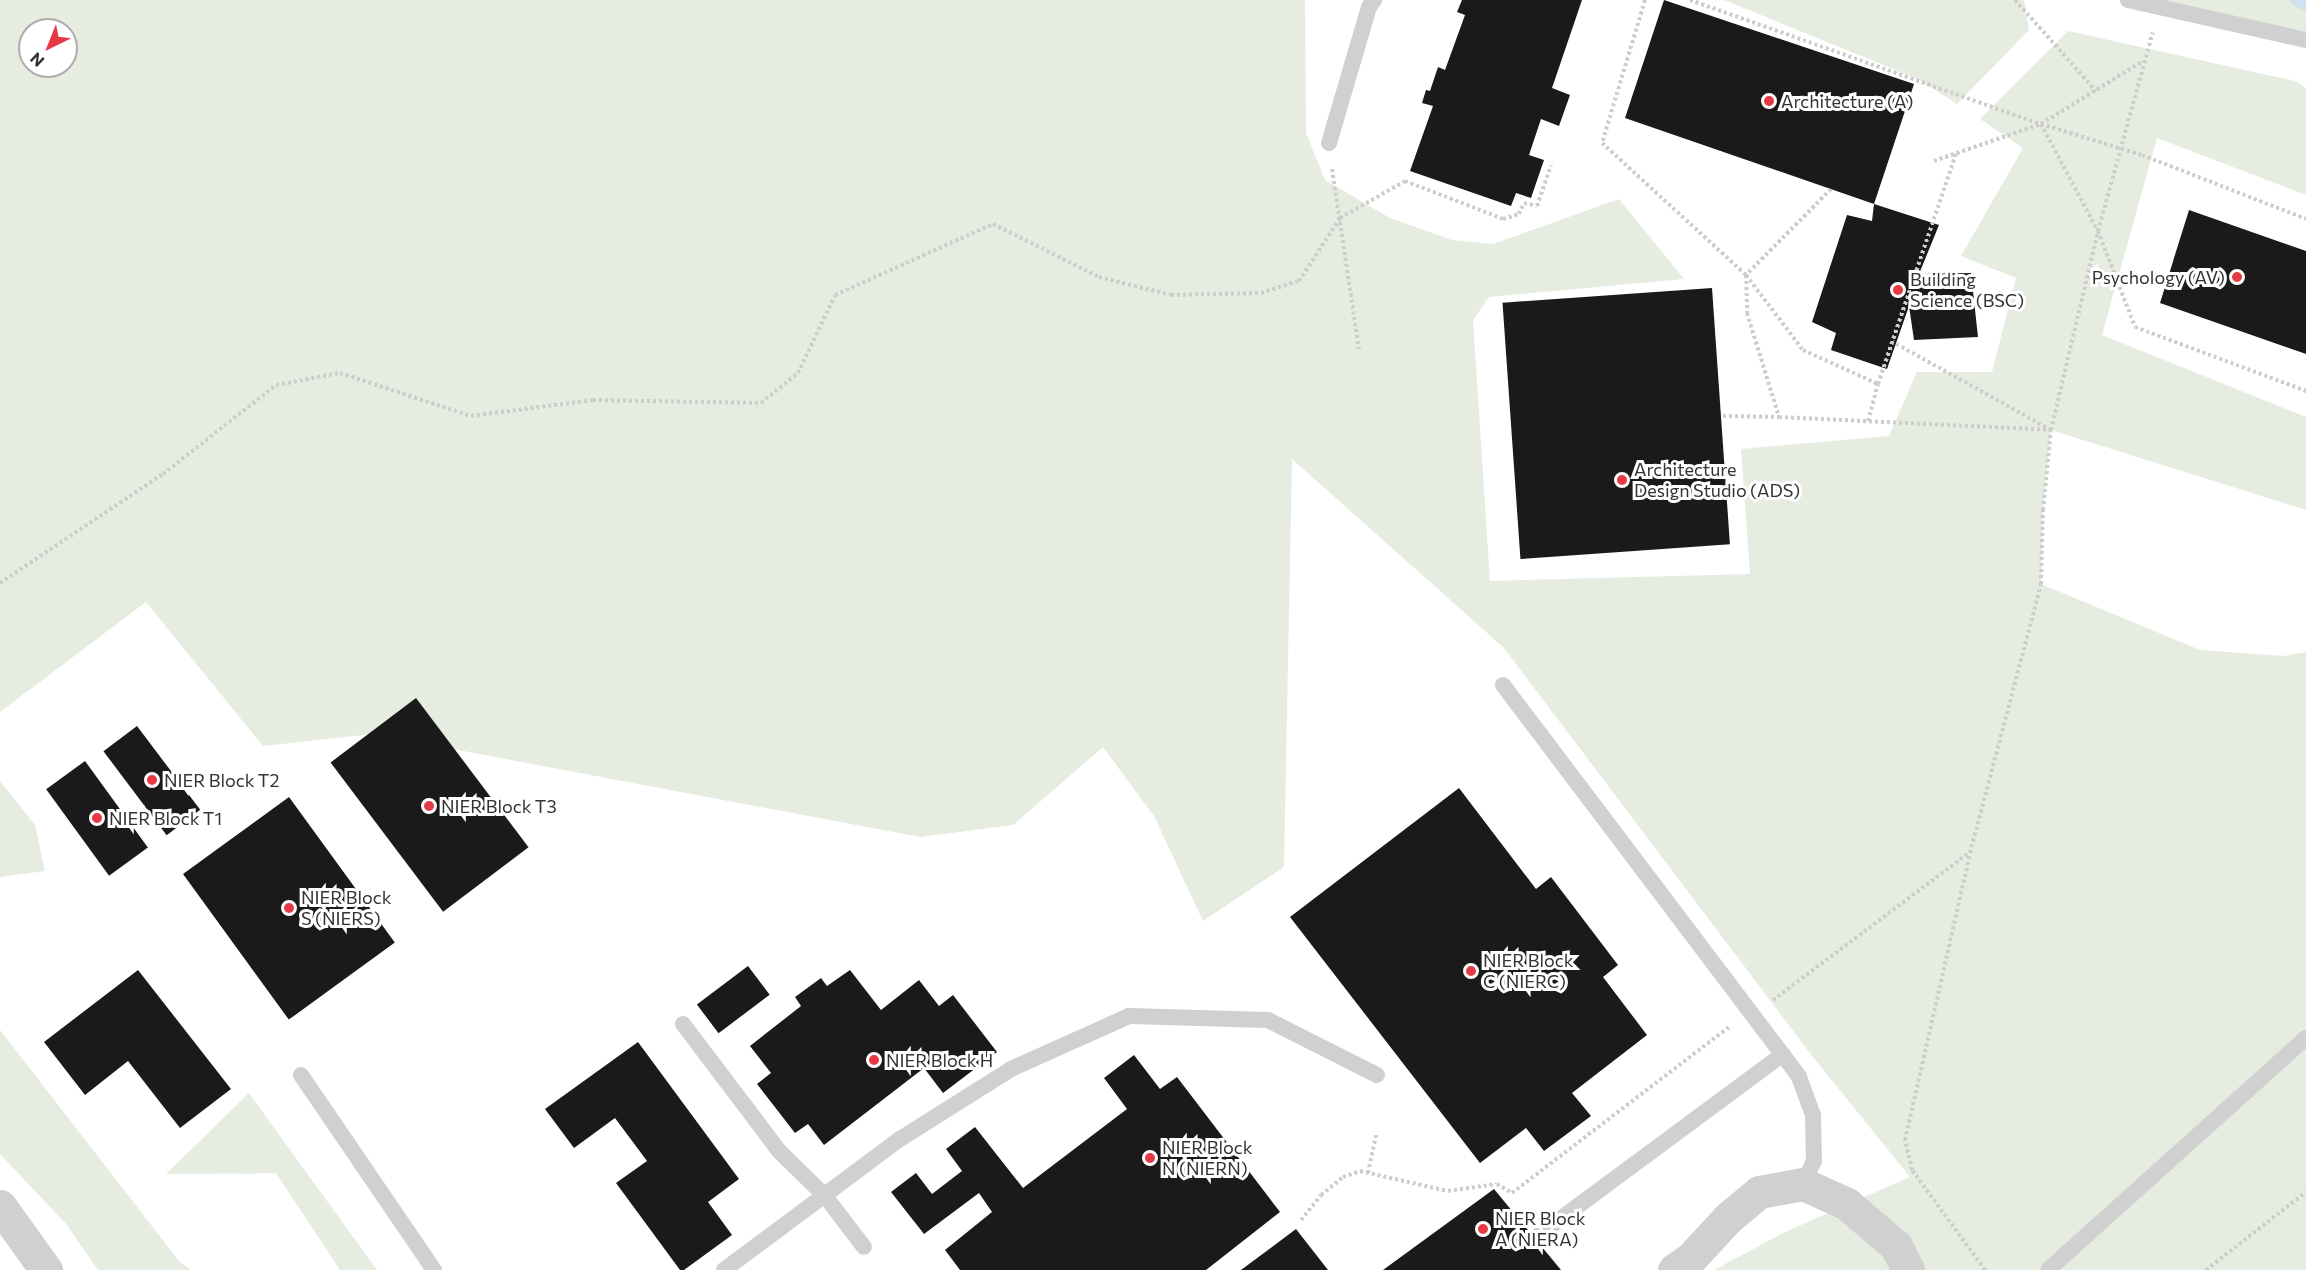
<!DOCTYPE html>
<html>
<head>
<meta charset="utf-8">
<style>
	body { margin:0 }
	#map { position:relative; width:2306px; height:1270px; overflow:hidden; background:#fff; font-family:Commissioner,sans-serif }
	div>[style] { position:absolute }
	.green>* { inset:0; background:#e6ecdf }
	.stream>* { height:12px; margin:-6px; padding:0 6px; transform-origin:6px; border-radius:6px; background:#cfe2ee }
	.building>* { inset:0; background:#1a1a1a; transform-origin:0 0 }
	.path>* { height:4px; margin-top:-2px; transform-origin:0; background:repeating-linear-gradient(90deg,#cdcdcd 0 3px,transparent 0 6px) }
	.service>* { height:16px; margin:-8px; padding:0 8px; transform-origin:8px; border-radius:8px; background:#d0d0d0 }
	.minor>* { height:33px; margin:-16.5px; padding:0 16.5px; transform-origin:16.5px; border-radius:16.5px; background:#d0d0d0 }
	.dots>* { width:16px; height:16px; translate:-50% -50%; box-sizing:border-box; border:3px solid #fff; border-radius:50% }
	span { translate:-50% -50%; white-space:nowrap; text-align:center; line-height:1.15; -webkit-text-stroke:6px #fff; paint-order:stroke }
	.poi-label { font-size:18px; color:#333 }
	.left { translate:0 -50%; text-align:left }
	.right { translate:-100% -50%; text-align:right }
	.north { position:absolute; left:18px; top:18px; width:60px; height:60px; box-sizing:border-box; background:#fff; border:2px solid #adadad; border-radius:50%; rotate:223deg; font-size:16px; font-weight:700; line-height:24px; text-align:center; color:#333 }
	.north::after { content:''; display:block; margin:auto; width:21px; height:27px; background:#e63946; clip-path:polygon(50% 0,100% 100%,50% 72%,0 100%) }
</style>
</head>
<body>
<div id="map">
	<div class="green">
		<div style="clip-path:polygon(evenodd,0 0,1305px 0,1306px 133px,1325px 180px,1390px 218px,1452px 240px,1493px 244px,1619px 199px,1684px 279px,1489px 297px,1473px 320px,1490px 581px,1750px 574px,1741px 449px,1889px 436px,1917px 372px,1992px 372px,2016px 278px,1961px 256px,2023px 148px,1980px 119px,2068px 31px,2295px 81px,2306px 88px,2306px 195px,2157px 138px,2102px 335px,2306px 417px,2306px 510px,2051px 430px,2043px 510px,2041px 584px,2200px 650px,2283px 656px,2306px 652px,2306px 1270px,1714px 1270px,1785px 1232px,1910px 1177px,1809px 1052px,1504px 648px,1292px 459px,1284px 867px,1203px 921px,1154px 816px,1103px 747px,1013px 825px,920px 837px,373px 734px,263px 746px,146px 602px,0 712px,0 0,30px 30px,66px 30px,66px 66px,30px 66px,30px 30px)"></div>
		<div style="clip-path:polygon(1724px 0,2024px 0,2029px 30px,1957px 104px,1918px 79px)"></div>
		<div style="clip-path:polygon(2128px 0,2306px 0,2306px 40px)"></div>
		<div style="clip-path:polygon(0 781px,35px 825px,45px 871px,0 877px)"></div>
		<div style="clip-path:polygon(0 1030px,179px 1261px,191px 1270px,98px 1270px,66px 1224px,0 1154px)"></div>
		<div style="clip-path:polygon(249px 1093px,377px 1270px,340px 1270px,276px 1173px,166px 1174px)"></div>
	</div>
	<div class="stream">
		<div style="left:2296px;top:0;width:11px;rotate:27deg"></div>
	</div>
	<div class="building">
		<div style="clip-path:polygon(1462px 0,1582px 0,1552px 88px,1570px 95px,1559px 126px,1541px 119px,1529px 155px,1544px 160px,1531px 198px,1516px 193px,1511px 206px,1410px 171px,1433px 106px,1422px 103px,1426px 90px,1430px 91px,1438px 67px,1445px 70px,1465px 15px,1457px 12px)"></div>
		<div style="clip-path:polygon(1664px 0,1914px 84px,1874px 204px,1939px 225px,1919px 274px,1971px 273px,1978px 337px,1914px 340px,1909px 306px,1887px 369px,1831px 350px,1836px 333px,1812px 322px,1847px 215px,1872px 221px,1874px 204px,1625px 118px)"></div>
		<div style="clip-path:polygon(2189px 210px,2306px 251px,2306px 354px,2160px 303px)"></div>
		<div style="left:1712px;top:288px;width:257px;height:210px;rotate:86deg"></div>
		<div style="left:416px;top:698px;width:187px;height:107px;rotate:53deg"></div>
		<div style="left:137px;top:726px;width:105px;height:42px;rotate:53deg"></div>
		<div style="left:85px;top:761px;width:107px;height:48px;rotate:54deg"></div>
		<div style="clip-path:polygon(1459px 788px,1536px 889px,1551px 877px,1618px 965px,1603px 977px,1647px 1035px,1572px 1093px,1591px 1116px,1544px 1151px,1526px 1128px,1480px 1163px,1290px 917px)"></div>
		<div style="left:289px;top:797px;width:180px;height:131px;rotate:54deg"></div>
		<div style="left:748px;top:966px;width:36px;height:64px;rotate:53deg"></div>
		<div style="clip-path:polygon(138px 970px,231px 1089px,180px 1128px,128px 1061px,85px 1095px,44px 1042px)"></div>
		<div style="clip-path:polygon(850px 970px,881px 1010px,919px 980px,939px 1006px,953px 995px,997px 1052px,943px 1093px,924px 1068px,824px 1145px,808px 1124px,795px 1133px,757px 1084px,771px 1073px,750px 1046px,801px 1006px,795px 997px,821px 978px,827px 986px)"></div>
		<div style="clip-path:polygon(638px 1042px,739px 1179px,708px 1202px,732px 1235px,684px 1270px,680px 1270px,616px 1183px,647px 1161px,615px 1118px,574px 1148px,545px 1109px)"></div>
		<div style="clip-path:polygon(1134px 1055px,1160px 1089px,1177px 1077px,1280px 1212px,1206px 1270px,960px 1270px,945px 1250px,992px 1212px,979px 1193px,924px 1234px,891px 1192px,916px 1173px,932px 1194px,962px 1171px,946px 1149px,975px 1127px,1023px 1188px,1127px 1109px,1104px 1078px)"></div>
		<div style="clip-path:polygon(1494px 1189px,1561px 1270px,1383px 1270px)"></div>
		<div style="clip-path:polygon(1296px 1229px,1328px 1270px,1241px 1270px)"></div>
	</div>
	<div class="path">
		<div style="left:1645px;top:0;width:149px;rotate:106.7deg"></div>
		<div style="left:1602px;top:143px;width:195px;rotate:42.5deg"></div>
		<div style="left:1746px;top:275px;width:38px;rotate:88deg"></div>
		<div style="left:1747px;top:313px;width:109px;rotate:72.9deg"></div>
		<div style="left:1779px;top:417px;width:272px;rotate:2.7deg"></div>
		<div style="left:2051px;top:430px;width:181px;rotate:-150.9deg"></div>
		<div style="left:1690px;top:0;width:372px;rotate:19.5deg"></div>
		<div style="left:2041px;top:124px;width:121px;rotate:62deg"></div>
		<div style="left:2098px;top:231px;width:103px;rotate:68.9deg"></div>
		<div style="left:2135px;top:327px;width:183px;rotate:20.5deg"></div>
		<div style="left:2015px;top:0;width:122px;rotate:48.3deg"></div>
		<div style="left:2041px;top:124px;width:120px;rotate:-31.7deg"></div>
		<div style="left:1934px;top:161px;width:113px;rotate:-19.1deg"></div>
		<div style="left:2041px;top:124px;width:106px;rotate:17.1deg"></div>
		<div style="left:2142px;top:155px;width:176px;rotate:21.3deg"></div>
		<div style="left:1332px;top:169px;width:182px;rotate:81.5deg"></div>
		<div style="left:1831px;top:189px;width:121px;rotate:134.7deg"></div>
		<div style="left:1746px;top:275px;width:94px;rotate:52.8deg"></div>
		<div style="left:1803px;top:350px;width:82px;rotate:24.4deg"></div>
		<div style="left:1878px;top:384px;width:243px;rotate:-71.3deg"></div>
		<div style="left:1723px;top:416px;width:56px;rotate:1deg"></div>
		<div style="left:1868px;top:421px;width:38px;rotate:-75deg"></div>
		<div style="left:0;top:583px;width:196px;rotate:-33.8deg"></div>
		<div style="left:163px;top:474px;width:144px;rotate:-38.2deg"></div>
		<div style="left:276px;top:385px;width:65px;rotate:-10.6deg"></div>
		<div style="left:340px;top:373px;width:138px;rotate:18.2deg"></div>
		<div style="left:471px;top:416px;width:123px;rotate:-7.5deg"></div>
		<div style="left:593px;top:400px;width:168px;rotate:1deg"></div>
		<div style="left:761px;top:403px;width:48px;rotate:-39deg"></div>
		<div style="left:798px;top:373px;width:86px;rotate:-64.6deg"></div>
		<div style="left:835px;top:295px;width:173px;rotate:-24.2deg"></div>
		<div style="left:993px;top:224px;width:119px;rotate:26.6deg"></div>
		<div style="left:1099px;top:277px;width:74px;rotate:14deg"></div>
		<div style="left:1171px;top:295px;width:90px;rotate:-1.3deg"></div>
		<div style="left:1261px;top:293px;width:40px;rotate:-18deg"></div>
		<div style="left:1299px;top:281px;width:75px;rotate:-56.9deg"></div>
		<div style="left:1340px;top:218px;width:75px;rotate:-29.6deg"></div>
		<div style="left:1405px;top:181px;width:105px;rotate:21.2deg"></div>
		<div style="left:1503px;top:219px;width:17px;rotate:-17deg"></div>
		<div style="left:1519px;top:214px;width:12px;rotate:-66deg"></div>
		<div style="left:1524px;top:203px;width:13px;rotate:13deg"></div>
		<div style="left:1537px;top:206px;width:43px;rotate:-71.1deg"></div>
		<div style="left:1773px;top:1000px;width:245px;rotate:-36.9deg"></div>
		<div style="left:1368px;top:1173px;width:39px;rotate:-78deg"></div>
		<div style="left:1301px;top:1220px;width:32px;rotate:-51deg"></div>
		<div style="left:1321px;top:1195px;width:28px;rotate:-39deg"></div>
		<div style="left:1343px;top:1177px;width:18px;rotate:-19deg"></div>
		<div style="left:1360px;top:1171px;width:90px;rotate:12.8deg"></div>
		<div style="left:1448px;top:1191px;width:49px;rotate:-8.1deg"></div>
		<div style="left:1497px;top:1184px;width:17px;rotate:31deg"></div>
		<div style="left:1512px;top:1193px;width:273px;rotate:-37.4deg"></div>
		<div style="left:1985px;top:1270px;width:124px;rotate:-126.1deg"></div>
		<div style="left:1912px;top:1170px;width:31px;rotate:-103deg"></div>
		<div style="left:1905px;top:1140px;width:294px;rotate:-77.2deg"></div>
		<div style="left:1970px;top:853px;width:278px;rotate:-75.2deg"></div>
		<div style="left:2041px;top:584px;width:74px;rotate:-88.5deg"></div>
		<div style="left:2043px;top:510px;width:80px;rotate:-84.3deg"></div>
		<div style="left:2051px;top:430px;width:204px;rotate:-76.7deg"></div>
		<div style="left:2098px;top:231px;width:206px;rotate:-74.6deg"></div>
		<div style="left:2206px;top:1270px;width:127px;rotate:-38deg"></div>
	</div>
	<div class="service">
		<div style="left:2128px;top:0;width:182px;rotate:12.7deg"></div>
		<div style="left:1329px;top:143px;width:142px;rotate:-73.6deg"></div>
		<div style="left:1369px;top:7px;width:9px;rotate:-54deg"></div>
		<div style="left:1503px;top:685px;width:491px;rotate:52.9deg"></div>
		<div style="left:1799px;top:1077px;width:40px;rotate:69.8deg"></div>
		<div style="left:1813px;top:1115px;width:46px;rotate:88.8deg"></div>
		<div style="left:1814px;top:1161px;width:25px;rotate:116deg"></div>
		<div style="left:683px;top:1024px;width:159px;rotate:52.9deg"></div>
		<div style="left:779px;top:1151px;width:64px;rotate:44.4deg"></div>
		<div style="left:825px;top:1196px;width:64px;rotate:52.6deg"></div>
		<div style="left:301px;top:1075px;width:236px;rotate:55.7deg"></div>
		<div style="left:1540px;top:1234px;width:302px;rotate:-36.5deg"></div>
		<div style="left:724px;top:1270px;width:219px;rotate:-36.7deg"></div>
		<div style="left:900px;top:1139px;width:131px;rotate:-32.2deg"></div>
		<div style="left:1011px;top:1069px;width:129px;rotate:-24.2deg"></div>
		<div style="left:1129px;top:1016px;width:139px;rotate:1.6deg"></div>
		<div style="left:1268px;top:1020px;width:122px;rotate:26.8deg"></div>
		<div style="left:2048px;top:1270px;width:347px;rotate:-42deg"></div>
	</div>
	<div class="minor">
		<div style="left:0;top:1206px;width:79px;rotate:54.3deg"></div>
		<div style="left:1674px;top:1270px;width:19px;rotate:-35deg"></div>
		<div style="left:1690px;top:1259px;width:56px;rotate:-47.2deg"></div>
		<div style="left:1728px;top:1218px;width:40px;rotate:-40deg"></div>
		<div style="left:1759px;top:1192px;width:45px;rotate:-10.3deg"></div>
		<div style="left:1803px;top:1184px;width:48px;rotate:24.4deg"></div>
		<div style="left:1847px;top:1204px;width:65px;rotate:40.6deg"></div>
		<div style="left:1896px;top:1246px;width:27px;rotate:63deg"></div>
	</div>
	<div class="dots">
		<div style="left:1769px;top:101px;background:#e63946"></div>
		<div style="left:2237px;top:277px;background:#e63946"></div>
		<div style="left:1898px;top:290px;background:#e63946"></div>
		<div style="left:1622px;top:480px;background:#e63946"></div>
		<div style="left:152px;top:780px;background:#e63946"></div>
		<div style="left:429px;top:806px;background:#e63946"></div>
		<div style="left:97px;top:818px;background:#e63946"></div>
		<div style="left:289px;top:908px;background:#e63946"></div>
		<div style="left:1471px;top:971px;background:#e63946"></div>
		<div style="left:874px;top:1060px;background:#e63946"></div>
		<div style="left:1150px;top:1158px;background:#e63946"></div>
		<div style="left:1483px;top:1229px;background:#e63946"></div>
	</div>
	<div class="poi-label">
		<span class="left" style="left:1781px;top:101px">Architecture (A)</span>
		<span class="right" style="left:2225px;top:277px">Psychology (AV)</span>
		<span class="left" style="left:1910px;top:290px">Building<br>Science (BSC)</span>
		<span class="left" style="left:1634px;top:480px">Architecture<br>Design Studio (ADS)</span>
		<span class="left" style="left:164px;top:780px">NIER Block T2</span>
		<span class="left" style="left:441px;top:806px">NIER Block T3</span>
		<span class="left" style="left:109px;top:818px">NIER Block T1</span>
		<span class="left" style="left:301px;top:908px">NIER Block<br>S (NIERS)</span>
		<span class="left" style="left:1483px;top:971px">NIER Block<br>C (NIERC)</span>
		<span class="left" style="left:886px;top:1060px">NIER Block H</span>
		<span class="left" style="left:1162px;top:1158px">NIER Block<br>N (NIERN)</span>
		<span class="left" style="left:1495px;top:1229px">NIER Block<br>A (NIERA)</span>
	</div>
	<div class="north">N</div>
</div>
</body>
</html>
